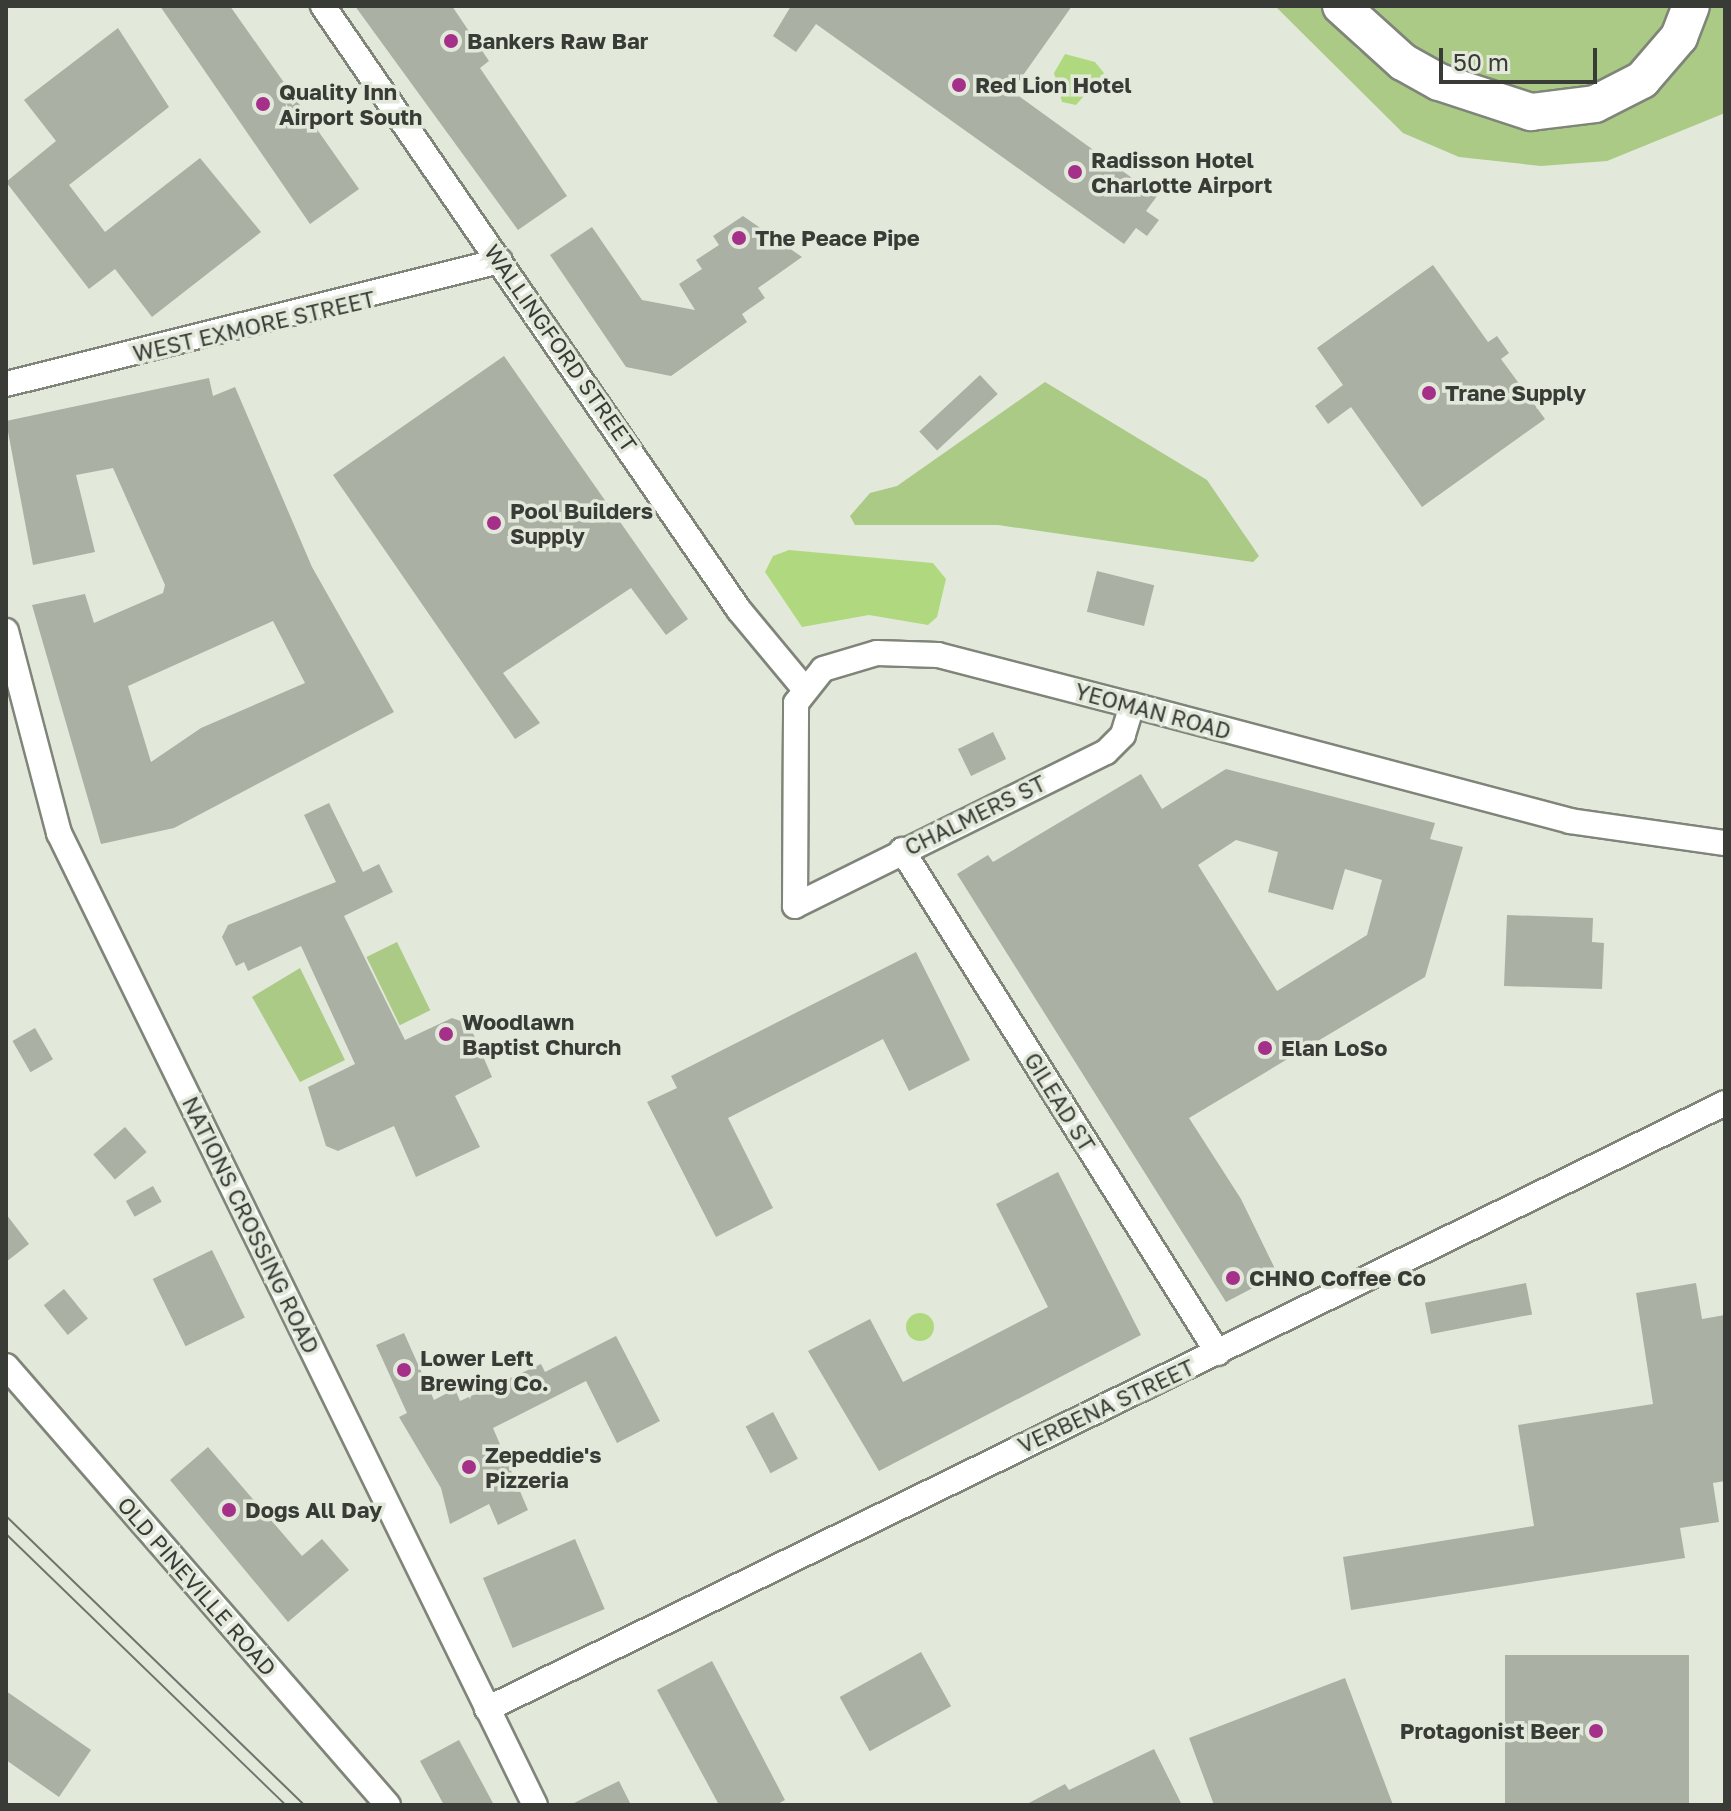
<!DOCTYPE html>
<html>
<head>
<meta charset="utf-8">
<style>
	body { margin:0 }
	#map { position:relative; width:1731px; height:1811px; overflow:hidden; background:#e2e9db; font-family:"Golos Text",sans-serif }
	div>[style] { position:absolute }
	.green>* { inset:0; background:#aaca85; transform-origin:0 0 }
	.water>* { inset:0; background:#b0d97f }
	.round { border-radius:50% }
	.building>* { inset:0; background:#aab0a4; transform-origin:0 0 }
	.roads { filter:drop-shadow(2px 0 #7f8579) drop-shadow(-2px 0 #7f8579) drop-shadow(0 2px #7f8579) drop-shadow(0 -2px #7f8579) }
	.minor>* { height:24px; margin:-12px; padding:0 12px; transform-origin:12px; border-radius:12px; background:#fff }
	.highway>* { height:36px; margin:-18px; padding:0 18px; transform-origin:18px; border-radius:18px; background:#fff }
	.tram>* { height:2px; margin:-1px; padding:0 1px; transform-origin:1px; border-radius:1px; background:#70746c }
	.dots>* { width:22px; height:22px; translate:-50% -50%; box-sizing:border-box; border:4px solid #e2e9db; border-radius:50% }
	span { translate:-50% -50%; white-space:nowrap; text-align:center; line-height:1.15; -webkit-text-stroke:7px #e2e9db; paint-order:stroke }
	.poi-label { font-size:22px; color:#393b36; font-weight:700 }
	.left { translate:0 -50%; text-align:left }
	.right { translate:-100% -50%; text-align:right }
	.street-label { font-size:22px; color:#393b36 }
	.frame { position:absolute; inset:0; border:8px solid #393b36; pointer-events:none }
	.scale { position:absolute; left:1439px; top:48px; width:158px; height:36px; box-sizing:border-box; border:4px solid #393b36; border-top:0; padding-left:10px; font-size:24px; line-height:28px; white-space:nowrap; color:#393b36; -webkit-text-stroke:6px #e2e9db; paint-order:stroke }
</style>
</head>
<body>
<div id="map">
	<div class="green">
		<div style="clip-path:polygon(1275px 6px,1319px 6px,1358px 50px,1414px 87px,1523px 126px,1554px 129px,1622px 112px,1650px 95px,1687px 54px,1709px 6px,1725px 6px,1725px 113px,1607px 161px,1541px 166px,1459px 157px,1403px 133px)"></div>
		<div style="clip-path:polygon(1361px 6px,1681px 6px,1669px 30px,1610px 86px,1531px 96px,1429px 59px)"></div>
		<div style="clip-path:polygon(1045px 382px,1207px 480px,1259px 556px,1253px 562px,998px 525px,855px 525px,850px 516px,870px 493px,897px 486px)"></div>
		<div style="left:397px;top:942px;width:76px;height:34px;rotate:64deg"></div>
		<div style="clip-path:polygon(300px 968px,345px 1060px,300px 1082px,252px 997px)"></div>
	</div>
	<div class="water">
		<div style="clip-path:polygon(1065px 54px,1095px 62px,1104px 73px,1076px 105px,1062px 102px,1054px 73px)"></div>
		<div style="clip-path:polygon(789px 550px,933px 563px,946px 579px,937px 617px,928px 625px,869px 615px,802px 627px,765px 572px,773px 556px)"></div>
		<div class="round" style="left:906px;top:1313px;width:28px;height:28px"></div>
	</div>
	<div class="building">
		<div style="clip-path:polygon(160px 6px,230px 6px,359px 189px,310px 224px)"></div>
		<div style="clip-path:polygon(355px 6px,452px 6px,489px 61px,480px 68px,567px 196px,518px 230px)"></div>
		<div style="clip-path:polygon(791px 6px,1072px 6px,1012px 91px,1157px 196px,1146px 211px,1159px 220px,1147px 236px,1136px 228px,1124px 244px,816px 24px,796px 52px,773px 36px)"></div>
		<div style="clip-path:polygon(118px 28px,169px 107px,69px 185px,105px 232px,200px 158px,261px 232px,152px 317px,115px 269px,89px 289px,6px 182px,56px 141px,24px 100px)"></div>
		<div style="clip-path:polygon(743px 216px,802px 257px,758px 288px,765px 298px,742px 314px,747px 322px,671px 376px,626px 367px,550px 255px,592px 227px,642px 300px,695px 310px,679px 284px,702px 269px,696px 260px,719px 245px,713px 236px)"></div>
		<div style="clip-path:polygon(1433px 265px,1488px 342px,1497px 336px,1509px 353px,1501px 359px,1545px 419px,1422px 507px,1351px 407px,1328px 424px,1315px 406px,1343px 385px,1317px 348px)"></div>
		<div style="clip-path:polygon(504px 356px,688px 619px,666px 635px,631px 588px,503px 673px,540px 723px,515px 739px,333px 475px)"></div>
		<div style="left:980px;top:375px;width:26px;height:83px;rotate:47deg"></div>
		<div style="clip-path:polygon(evenodd,209px 378px,213px 396px,235px 387px,312px 567px,394px 712px,174px 828px,101px 844px,32px 605px,85px 594px,94px 623px,163px 593px,165px 585px,113px 468px,76px 475px,95px 552px,33px 565px,6px 421px,209px 378px,273px 621px,305px 683px,201px 728px,151px 762px,128px 686px,273px 621px)"></div>
		<div style="left:1097px;top:571px;width:59px;height:42px;rotate:14deg"></div>
		<div style="left:993px;top:732px;width:30px;height:39px;rotate:64deg"></div>
		<div style="clip-path:polygon(evenodd,1226px 769px,1435px 823px,1430px 839px,1463px 847px,1425px 977px,1189px 1118px,1241px 1199px,1278px 1275px,1226px 1302px,957px 874px,988px 855px,993px 862px,1141px 774px,1162px 809px,1226px 769px,1236px 840px,1278px 852px,1268px 892px,1333px 910px,1345px 869px,1382px 880px,1367px 935px,1277px 991px,1198px 865px,1236px 840px)"></div>
		<div style="clip-path:polygon(329px 803px,363px 872px,379px 864px,393px 892px,344px 916px,405px 1040px,452px 1018px,469px 1024px,492px 1077px,455px 1096px,480px 1147px,416px 1177px,394px 1126px,338px 1151px,326px 1146px,308px 1087px,355px 1064px,301px 946px,248px 971px,244px 962px,236px 966px,222px 937px,228px 925px,336px 882px,304px 815px)"></div>
		<div style="clip-path:polygon(1507px 915px,1593px 918px,1592px 942px,1604px 943px,1602px 989px,1504px 986px)"></div>
		<div style="clip-path:polygon(916px 952px,970px 1060px,909px 1091px,883px 1039px,728px 1118px,773px 1208px,716px 1237px,647px 1102px,677px 1088px,671px 1076px)"></div>
		<div style="left:35px;top:1028px;width:36px;height:26px;rotate:60deg"></div>
		<div style="left:125px;top:1127px;width:33px;height:42px;rotate:49deg"></div>
		<div style="clip-path:polygon(1058px 1172px,1141px 1335px,879px 1471px,808px 1351px,870px 1319px,903px 1382px,1048px 1307px,996px 1204px)"></div>
		<div style="left:153px;top:1186px;width:18px;height:31px;rotate:61deg"></div>
		<div style="clip-path:polygon(6px 1214px,29px 1244px,6px 1262px)"></div>
		<div style="left:212px;top:1250px;width:75px;height:66px;rotate:64deg"></div>
		<div style="left:1526px;top:1283px;width:32px;height:103px;rotate:79deg"></div>
		<div style="clip-path:polygon(1696px 1283px,1702px 1319px,1725px 1315px,1725px 1481px,1713px 1483px,1719px 1522px,1680px 1528px,1685px 1558px,1351px 1610px,1343px 1557px,1534px 1526px,1518px 1425px,1653px 1404px,1636px 1293px)"></div>
		<div style="left:64px;top:1289px;width:38px;height:26px;rotate:51deg"></div>
		<div style="clip-path:polygon(404px 1333px,434px 1400px,455px 1389px,460px 1401px,541px 1364px,545px 1372px,616px 1336px,660px 1421px,617px 1443px,586px 1381px,493px 1428px,528px 1510px,498px 1525px,489px 1504px,450px 1524px,441px 1488px,399px 1417px,407px 1413px,376px 1345px)"></div>
		<div style="left:773px;top:1412px;width:53px;height:31px;rotate:62deg"></div>
		<div style="clip-path:polygon(208px 1447px,302px 1556px,322px 1539px,349px 1570px,288px 1622px,170px 1480px)"></div>
		<div style="left:575px;top:1539px;width:76px;height:100px;rotate:67deg"></div>
		<div style="left:921px;top:1652px;width:62px;height:93px;rotate:61deg"></div>
		<div style="left:1505px;top:1655px;width:184px;height:150px"></div>
		<div style="clip-path:polygon(712px 1661px,785px 1800px,776px 1805px,719px 1805px,657px 1690px)"></div>
		<div style="clip-path:polygon(1345px 1678px,1393px 1805px,1214px 1805px,1189px 1738px)"></div>
		<div style="clip-path:polygon(6px 1691px,91px 1750px,59px 1797px,6px 1760px)"></div>
		<div style="clip-path:polygon(459px 1740px,494px 1805px,444px 1805px,420px 1761px)"></div>
		<div style="clip-path:polygon(1154px 1749px,1182px 1805px,1025px 1805px,1065px 1784px,1069px 1790px)"></div>
		<div style="clip-path:polygon(619px 1781px,631px 1805px,570px 1805px)"></div>
	</div>
	<div class="roads">
		<div class="minor">
			<div style="left:323px;top:6px;width:733px;rotate:55.44deg"></div>
			<div style="left:739px;top:610px;width:100px;rotate:50.3deg"></div>
			<div style="left:6px;top:384px;width:509px;rotate:-13.98deg"></div>
			<div style="left:6px;top:631px;width:209px;rotate:75.3deg"></div>
			<div style="left:59px;top:833px;width:1082px;rotate:63.91deg"></div>
			<div style="left:1132px;top:705px;width:31px;rotate:107deg"></div>
			<div style="left:1123px;top:735px;width:24px;rotate:135deg"></div>
			<div style="left:1106px;top:752px;width:347px;rotate:153.7deg"></div>
			<div style="left:795px;top:906px;width:203px;rotate:-89.7deg"></div>
			<div style="left:796px;top:703px;width:43px;rotate:-51.5deg"></div>
			<div style="left:823px;top:669px;width:56px;rotate:-16.5deg"></div>
			<div style="left:877px;top:653px;width:61px;rotate:1.9deg"></div>
			<div style="left:938px;top:655px;width:200px;rotate:14.5deg"></div>
			<div style="left:1132px;top:705px;width:453px;rotate:14.8deg"></div>
			<div style="left:1570px;top:821px;width:157px;rotate:8.1deg"></div>
			<div style="left:902px;top:850px;width:594px;rotate:57.86deg"></div>
			<div style="left:6px;top:1366px;width:582px;rotate:48.97deg"></div>
			<div style="left:487px;top:1709px;width:1378px;rotate:-26.08deg"></div>
		</div>
		<div class="highway">
			<div style="left:1341px;top:6px;width:84px;rotate:42.1deg"></div>
			<div style="left:1403px;top:62px;width:41px;rotate:29.1deg"></div>
			<div style="left:1439px;top:82px;width:97px;rotate:18.1deg"></div>
			<div style="left:1531px;top:112px;width:64px;rotate:-7.1deg"></div>
			<div style="left:1595px;top:104px;width:53px;rotate:-27.1deg"></div>
			<div style="left:1642px;top:80px;width:57px;rotate:-49.3deg"></div>
			<div style="left:1679px;top:37px;width:33px;rotate:-69deg"></div>
		</div>
	</div>
	<div class="tram">
		<div style="left:6px;top:1516px;width:415px;rotate:44.1deg"></div>
		<div style="left:6px;top:1534px;width:390px;rotate:44.1deg"></div>
	</div>
	<div class="dots">
		<div style="left:451px;top:41px;background:#a53089"></div>
		<div style="left:959px;top:85px;background:#a53089"></div>
		<div style="left:263px;top:104px;background:#a53089"></div>
		<div style="left:1075px;top:172px;background:#a53089"></div>
		<div style="left:739px;top:238px;background:#a53089"></div>
		<div style="left:1429px;top:393px;background:#a53089"></div>
		<div style="left:494px;top:523px;background:#a53089"></div>
		<div style="left:446px;top:1034px;background:#a53089"></div>
		<div style="left:1265px;top:1048px;background:#a53089"></div>
		<div style="left:1233px;top:1278px;background:#a53089"></div>
		<div style="left:404px;top:1370px;background:#a53089"></div>
		<div style="left:469px;top:1467px;background:#a53089"></div>
		<div style="left:229px;top:1510px;background:#a53089"></div>
		<div style="left:1596px;top:1731px;background:#a53089"></div>
	</div>
	<div class="poi-label">
		<span class="left" style="left:467px;top:41px">Bankers Raw Bar</span>
		<span class="left" style="left:975px;top:85px">Red Lion Hotel</span>
		<span class="left" style="left:279px;top:104px">Quality Inn<br>Airport South</span>
		<span class="left" style="left:1091px;top:172px">Radisson Hotel<br>Charlotte Airport</span>
		<span class="left" style="left:755px;top:238px">The Peace Pipe</span>
		<span class="left" style="left:1445px;top:393px">Trane Supply</span>
		<span class="left" style="left:510px;top:523px">Pool Builders<br>Supply</span>
		<span class="left" style="left:462px;top:1034px">Woodlawn<br>Baptist Church</span>
		<span class="left" style="left:1281px;top:1048px">Elan LoSo</span>
		<span class="left" style="left:1249px;top:1278px">CHNO Coffee Co</span>
		<span class="left" style="left:420px;top:1370px">Lower Left<br>Brewing Co.</span>
		<span class="left" style="left:485px;top:1467px">Zepeddie's<br>Pizzeria</span>
		<span class="left" style="left:245px;top:1510px">Dogs All Day</span>
		<span class="right" style="left:1580px;top:1731px">Protagonist Beer</span>
	</div>
	<div class="street-label">
		<span style="left:254px;top:326px;rotate:-13deg">WEST EXMORE STREET</span>
		<span style="left:561px;top:348px;rotate:55deg">WALLINGFORD STREET</span>
		<span style="left:1153px;top:711px;rotate:15deg">YEOMAN ROAD</span>
		<span style="left:975px;top:815px;rotate:-26deg">CHALMERS ST</span>
		<span style="left:1060px;top:1102px;rotate:58deg">GILEAD ST</span>
		<span style="left:251px;top:1225px;rotate:64deg">NATIONS CROSSING ROAD</span>
		<span style="left:1106px;top:1406px;rotate:-25deg">VERBENA STREET</span>
		<span style="left:197px;top:1586px;rotate:49deg">OLD PINEVILLE ROAD</span>
	</div>
	<div class="frame"></div>
	<div class="scale">50 m</div>
</div>
</body>
</html>
